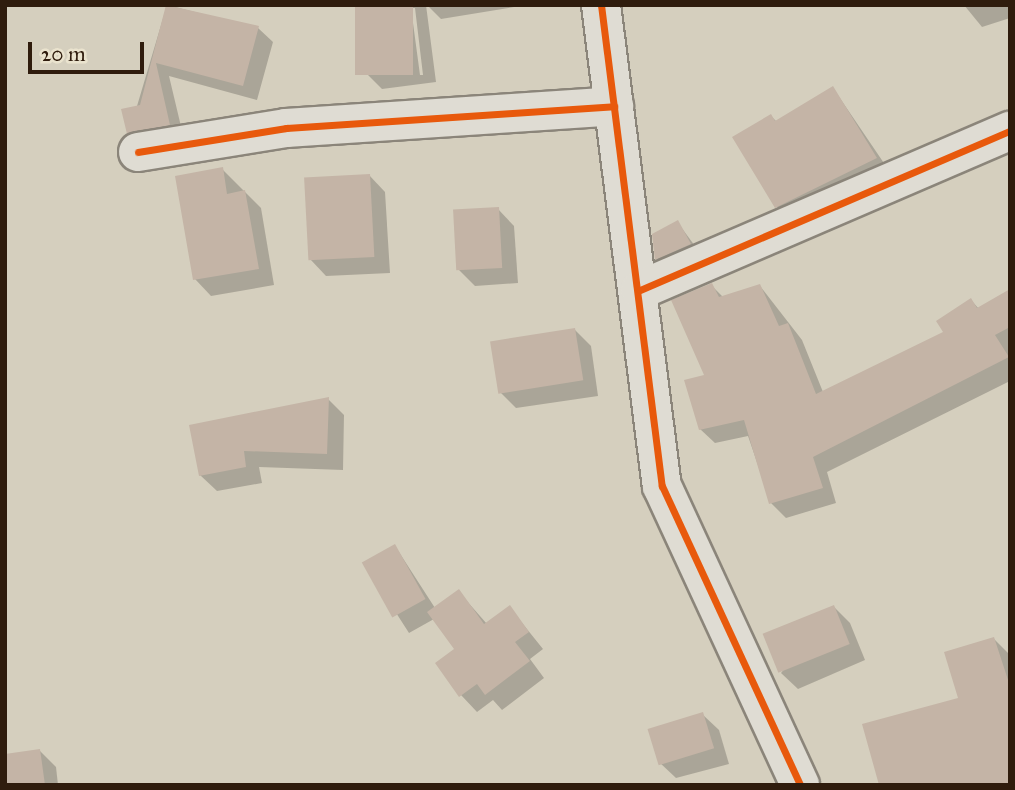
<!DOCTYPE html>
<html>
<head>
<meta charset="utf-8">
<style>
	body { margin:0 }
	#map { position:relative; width:1015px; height:790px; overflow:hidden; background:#d5cfbe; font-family:"IM FELL Great Primer",serif }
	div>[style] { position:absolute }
	.shadow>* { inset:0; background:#0003 }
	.building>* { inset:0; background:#c4b4a6; transform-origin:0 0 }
	.roads { filter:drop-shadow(2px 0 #8b857a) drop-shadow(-2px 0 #8b857a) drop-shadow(0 2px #8b857a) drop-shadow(0 -2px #8b857a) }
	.minor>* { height:38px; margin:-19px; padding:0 19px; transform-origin:19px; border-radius:19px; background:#dfdcd3 }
	.cycleway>* { height:7px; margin:-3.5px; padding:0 3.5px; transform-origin:3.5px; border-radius:3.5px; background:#e8590c }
	span { translate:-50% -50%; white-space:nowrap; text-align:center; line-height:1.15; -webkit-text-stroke:5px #eae3ce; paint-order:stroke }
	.frame { position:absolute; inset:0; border:7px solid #2f1c0d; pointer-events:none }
	.scale { position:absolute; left:28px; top:42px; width:116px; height:32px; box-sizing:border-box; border:4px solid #2f1c0d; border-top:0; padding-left:9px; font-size:21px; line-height:24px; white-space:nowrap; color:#2f1c0d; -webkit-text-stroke:5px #eae3ce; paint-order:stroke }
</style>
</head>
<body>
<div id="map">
	<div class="shadow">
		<div style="clip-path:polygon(167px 5px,258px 28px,273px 42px,257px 100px,169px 76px,184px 139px,143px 147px,129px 133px)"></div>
		<div style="clip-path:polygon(evenodd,357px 5px,426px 5px,436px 82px,382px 89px,366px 73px,357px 5px,411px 8px,415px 8px,423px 75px,420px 75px,411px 8px)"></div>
		<div style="clip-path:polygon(427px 5px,526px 5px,441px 19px)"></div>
		<div style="clip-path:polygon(964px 5px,1010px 5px,1010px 18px,982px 27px)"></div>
		<div style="clip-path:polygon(833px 88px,892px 175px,793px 223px,777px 207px,771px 116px,777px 122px)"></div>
		<div style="clip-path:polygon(222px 169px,261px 208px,274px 285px,211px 296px,195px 279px)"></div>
		<div style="clip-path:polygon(369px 175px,385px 192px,390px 273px,326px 276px,310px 259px)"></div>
		<div style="clip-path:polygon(498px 209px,514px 226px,518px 283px,475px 286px,458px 269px)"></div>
		<div style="clip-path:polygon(678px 223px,706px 261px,673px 275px,657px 259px)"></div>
		<div style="clip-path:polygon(711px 285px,724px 298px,760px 286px,802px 340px,823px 392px,945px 332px,971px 300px,979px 309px,1010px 292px,1010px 381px,827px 472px,836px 503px,786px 518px,771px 503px,748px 436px,715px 443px,700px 429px)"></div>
		<div style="clip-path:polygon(575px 330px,591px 346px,598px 396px,516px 408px,500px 392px)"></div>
		<div style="clip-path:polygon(328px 399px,344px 415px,343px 470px,259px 467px,262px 483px,217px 491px,200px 475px)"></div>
		<div style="clip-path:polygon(395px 546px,435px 608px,458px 591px,487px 624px,510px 608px,543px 649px,530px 659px,544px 678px,502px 710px,493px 700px,477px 712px,461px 695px,457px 650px,434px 619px,409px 633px,364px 563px)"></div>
		<div style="clip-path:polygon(834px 607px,850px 623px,865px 660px,798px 689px,781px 673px)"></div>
		<div style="clip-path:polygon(994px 639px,1010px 655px,1010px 785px,960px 699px)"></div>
		<div style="clip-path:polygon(702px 714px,719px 730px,729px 764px,676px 778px,659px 762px)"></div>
		<div style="clip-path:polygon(40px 751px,56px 767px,58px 785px,5px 785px)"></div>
	</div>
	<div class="building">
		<div style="clip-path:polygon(166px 5px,259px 26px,243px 86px,156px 63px,170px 125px,127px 134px,121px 109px,140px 105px)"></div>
		<div style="left:355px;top:5px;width:58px;height:70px"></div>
		<div style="clip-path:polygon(833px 86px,877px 158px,775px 208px,732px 137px,771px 114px,775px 121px)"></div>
		<div style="clip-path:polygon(223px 167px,227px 194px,245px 190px,259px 269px,193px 280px,175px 176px)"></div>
		<div style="left:370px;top:174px;width:83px;height:66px;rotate:87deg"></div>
		<div style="left:499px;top:207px;width:61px;height:46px;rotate:87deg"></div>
		<div style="clip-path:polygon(678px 220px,691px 244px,655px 260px,652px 234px)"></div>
		<div style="clip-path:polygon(712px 283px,719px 297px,760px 284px,779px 326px,788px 323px,816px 394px,943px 332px,936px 321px,971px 298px,977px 308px,1010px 289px,1010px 327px,995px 335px,1009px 357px,813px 457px,823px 488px,769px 504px,744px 420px,699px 430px,684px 380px,704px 375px,671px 300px)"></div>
		<div style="left:575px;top:328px;width:53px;height:86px;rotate:81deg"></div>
		<div style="clip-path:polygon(329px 397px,327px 454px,244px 451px,246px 467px,199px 476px,189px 425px)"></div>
		<div style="left:395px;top:544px;width:63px;height:38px;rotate:61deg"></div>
		<div style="clip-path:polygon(459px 589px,484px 624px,510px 605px,529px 632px,515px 642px,530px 661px,485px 695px,477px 684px,459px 697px,435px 663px,454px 649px,427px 612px)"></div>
		<div style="left:834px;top:605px;width:42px;height:77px;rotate:68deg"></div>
		<div style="clip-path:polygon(994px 637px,1010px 686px,1010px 785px,879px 785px,862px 724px,958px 698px,944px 652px)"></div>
		<div style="left:703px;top:712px;width:38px;height:58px;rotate:73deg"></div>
		<div style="clip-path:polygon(40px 749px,45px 785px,5px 785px,5px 754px)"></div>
	</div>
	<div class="roads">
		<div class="minor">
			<div style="left:601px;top:5px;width:485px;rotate:82.8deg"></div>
			<div style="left:662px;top:486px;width:329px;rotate:65.2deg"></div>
			<div style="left:138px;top:152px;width:150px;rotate:-9.2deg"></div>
			<div style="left:286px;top:128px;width:329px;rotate:-3.8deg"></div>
			<div style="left:640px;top:290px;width:403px;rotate:-23.3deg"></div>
		</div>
	</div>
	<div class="cycleway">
		<div style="left:601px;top:5px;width:485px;rotate:82.8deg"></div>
		<div style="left:662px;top:486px;width:329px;rotate:65.2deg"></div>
		<div style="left:138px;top:152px;width:150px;rotate:-9.2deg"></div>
		<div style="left:286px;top:128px;width:329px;rotate:-3.8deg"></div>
		<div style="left:640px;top:290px;width:403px;rotate:-23.3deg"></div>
	</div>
	<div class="frame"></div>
	<div class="scale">20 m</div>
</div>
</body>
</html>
